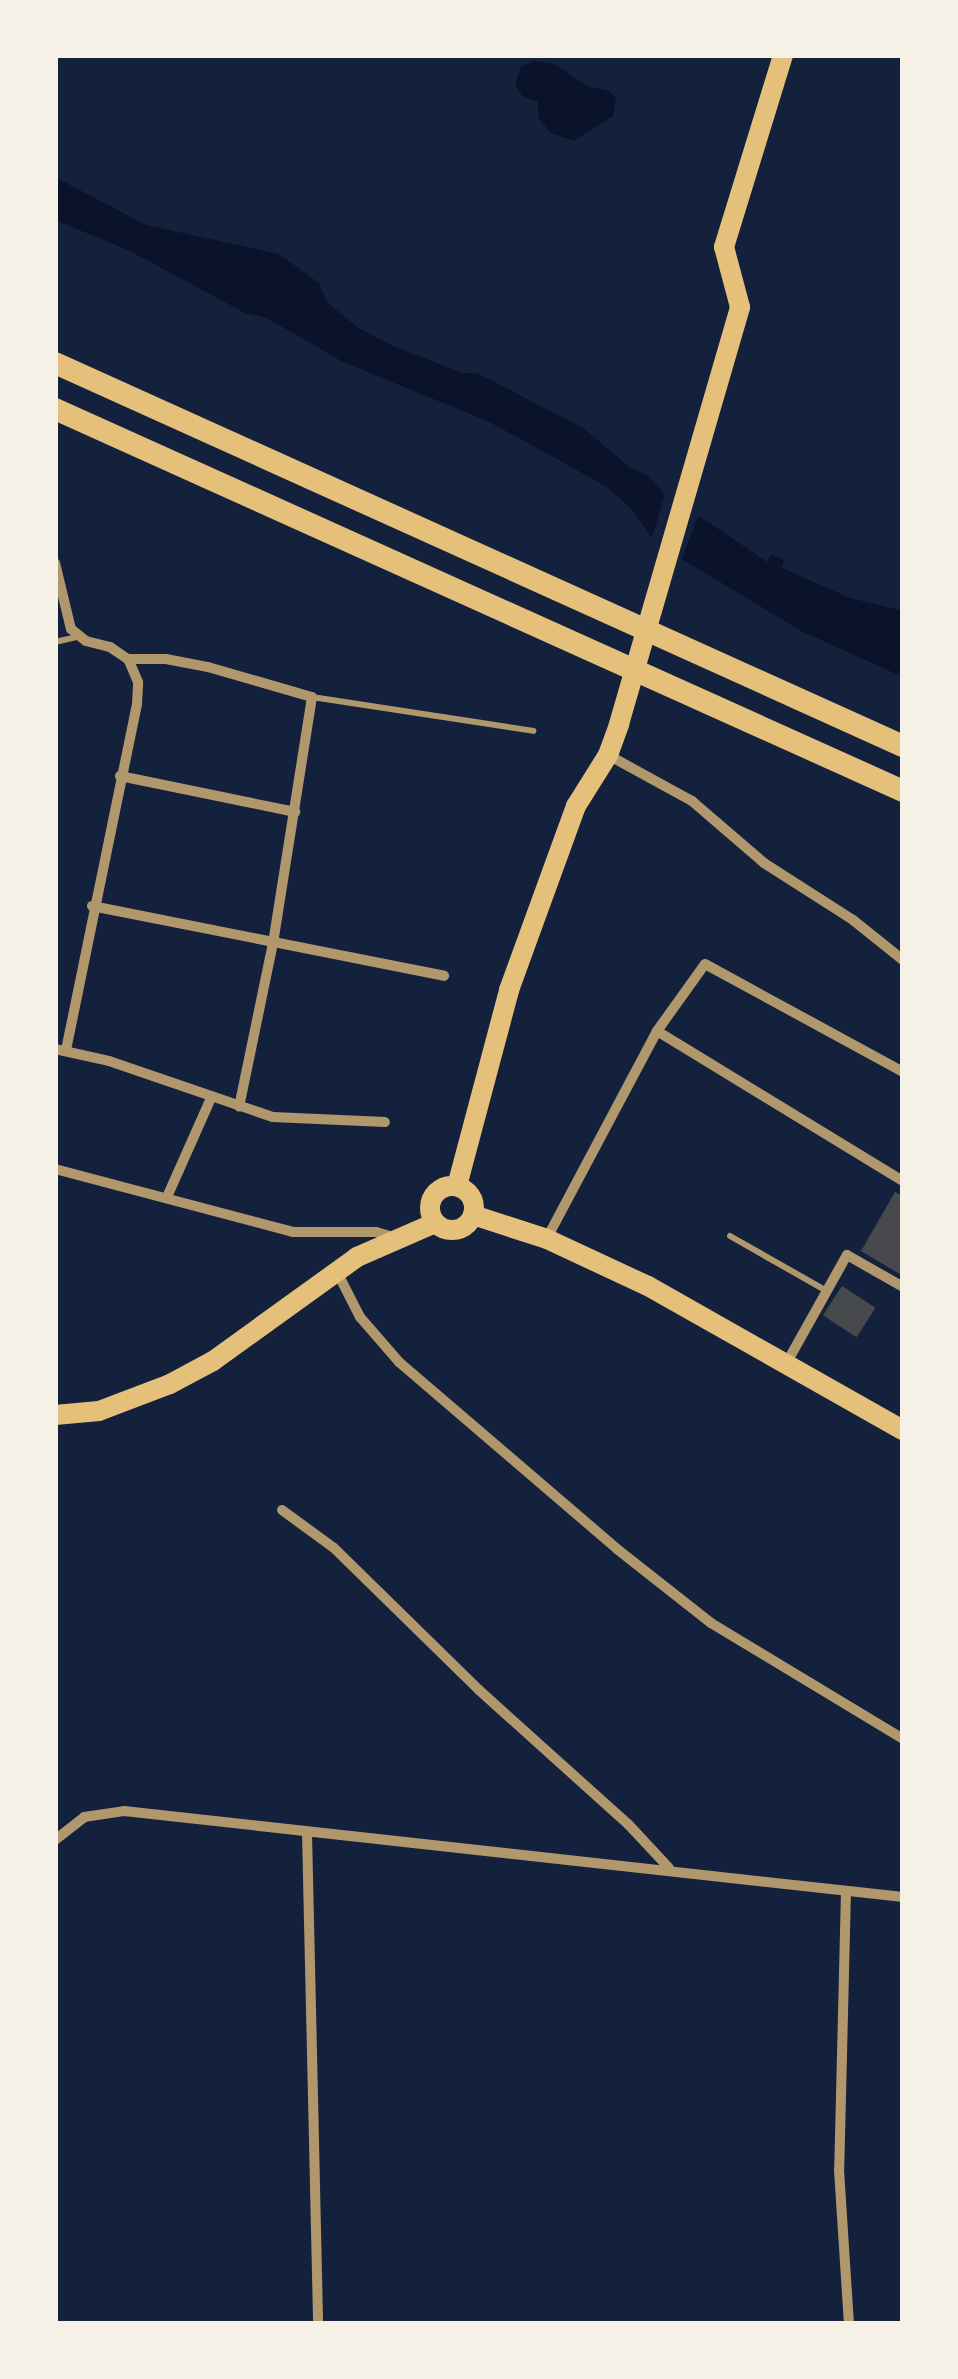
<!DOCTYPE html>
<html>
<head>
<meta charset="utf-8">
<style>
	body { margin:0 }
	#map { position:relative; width:958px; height:2379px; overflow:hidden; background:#14213d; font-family:"Open Sans",sans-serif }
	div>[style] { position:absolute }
	.water>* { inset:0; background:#0b132b }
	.building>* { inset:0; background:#48494c; transform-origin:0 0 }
	.service>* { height:6px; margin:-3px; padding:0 3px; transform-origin:3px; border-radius:3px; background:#b1986c }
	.minor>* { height:10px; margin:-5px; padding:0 5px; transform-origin:5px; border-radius:5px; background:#b1986c }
	.secondary>* { height:20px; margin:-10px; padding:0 10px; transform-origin:10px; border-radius:10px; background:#e5c07b }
	.secondary>.ring { margin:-10px; padding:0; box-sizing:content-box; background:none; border:20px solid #e5c07b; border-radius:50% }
	.trunk>* { height:22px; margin:-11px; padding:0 11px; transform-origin:11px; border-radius:11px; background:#e5c07b }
	span { translate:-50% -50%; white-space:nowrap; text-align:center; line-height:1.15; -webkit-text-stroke:9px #f6f1e7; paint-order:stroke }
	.frame { position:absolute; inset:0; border:58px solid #f6f1e7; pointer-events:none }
</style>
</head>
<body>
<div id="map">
	<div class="water">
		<div style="clip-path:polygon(535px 61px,554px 64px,587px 86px,609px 91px,616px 98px,613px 116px,574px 141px,551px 133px,538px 118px,538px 102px,523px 97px,515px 85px,521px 66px)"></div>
		<div style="clip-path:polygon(55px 177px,146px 225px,279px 254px,319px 283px,327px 302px,357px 327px,395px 347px,463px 373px,477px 373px,583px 428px,631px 468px,648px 476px,665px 494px,652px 538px,631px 508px,605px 486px,532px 445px,485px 420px,343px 362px,267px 318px,245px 313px,130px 251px,60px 222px,55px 217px)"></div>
		<div style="clip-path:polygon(698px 515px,767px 562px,771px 555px,784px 560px,782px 568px,850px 598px,903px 611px,903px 677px,801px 631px,682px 559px)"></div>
	</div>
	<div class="building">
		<div style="clip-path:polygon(895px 1192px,903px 1196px,903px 1276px,861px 1251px)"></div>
		<div style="left:842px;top:1286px;width:40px;height:35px;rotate:33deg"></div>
	</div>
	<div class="service">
		<div style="left:55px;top:642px;width:23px;rotate:-13deg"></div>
		<div style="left:312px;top:697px;width:224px;rotate:8.7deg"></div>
		<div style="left:730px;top:1236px;width:112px;rotate:29.6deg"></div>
	</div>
	<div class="minor">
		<div style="left:55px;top:563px;width:68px;rotate:76.4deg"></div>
		<div style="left:71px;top:629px;width:19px;rotate:39deg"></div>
		<div style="left:86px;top:641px;width:25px;rotate:14deg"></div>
		<div style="left:110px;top:647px;width:22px;rotate:34deg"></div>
		<div style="left:128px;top:659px;width:38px"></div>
		<div style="left:166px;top:659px;width:43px;rotate:10.8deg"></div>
		<div style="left:208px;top:667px;width:108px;rotate:16.1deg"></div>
		<div style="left:312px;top:697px;width:249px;rotate:99deg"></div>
		<div style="left:273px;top:943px;width:167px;rotate:101.7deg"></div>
		<div style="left:608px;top:755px;width:96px;rotate:28.7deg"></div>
		<div style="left:692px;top:801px;width:95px;rotate:40.7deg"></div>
		<div style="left:764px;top:863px;width:106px;rotate:32.6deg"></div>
		<div style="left:853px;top:920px;width:64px;rotate:38.7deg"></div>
		<div style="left:120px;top:776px;width:179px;rotate:11.6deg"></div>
		<div style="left:92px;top:906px;width:359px;rotate:11.2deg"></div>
		<div style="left:657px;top:1031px;width:288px;rotate:31.4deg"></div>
		<div style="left:55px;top:1049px;width:55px;rotate:12.5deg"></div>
		<div style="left:109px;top:1061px;width:173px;rotate:18.9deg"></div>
		<div style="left:273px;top:1117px;width:112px;rotate:2.6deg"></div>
		<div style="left:66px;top:1050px;width:353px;rotate:-78.4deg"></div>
		<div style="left:137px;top:704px;width:22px;rotate:-87deg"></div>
		<div style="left:138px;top:682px;width:25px;rotate:-113deg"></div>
		<div style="left:55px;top:1169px;width:246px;rotate:14.8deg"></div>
		<div style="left:293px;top:1232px;width:83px"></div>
		<div style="left:376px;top:1232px;width:22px;rotate:16deg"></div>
		<div style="left:167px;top:1197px;width:108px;rotate:-66deg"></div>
		<div style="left:547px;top:1238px;width:234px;rotate:-62deg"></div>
		<div style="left:657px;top:1031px;width:82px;rotate:-54.4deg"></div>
		<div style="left:705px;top:964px;width:226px;rotate:28.6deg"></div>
		<div style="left:336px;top:1270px;width:53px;rotate:62.9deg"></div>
		<div style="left:360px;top:1317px;width:60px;rotate:49.1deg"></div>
		<div style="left:399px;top:1362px;width:287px;rotate:40.6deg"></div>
		<div style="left:617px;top:1549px;width:120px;rotate:38.2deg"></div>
		<div style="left:711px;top:1623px;width:224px;rotate:31.1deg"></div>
		<div style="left:786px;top:1364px;width:125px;rotate:-60.8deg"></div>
		<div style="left:847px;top:1255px;width:64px;rotate:29.7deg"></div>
		<div style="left:282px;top:1510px;width:64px;rotate:36.2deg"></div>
		<div style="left:334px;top:1548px;width:203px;rotate:44.4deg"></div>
		<div style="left:479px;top:1690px;width:200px;rotate:42deg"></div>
		<div style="left:628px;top:1824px;width:60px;rotate:47deg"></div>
		<div style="left:307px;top:1833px;width:491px;rotate:88.7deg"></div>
		<div style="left:55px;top:1840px;width:37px;rotate:-38deg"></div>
		<div style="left:84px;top:1817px;width:40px;rotate:-8.5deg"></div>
		<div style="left:124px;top:1811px;width:784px;rotate:6.3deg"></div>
		<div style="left:846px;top:1891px;width:279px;rotate:91.4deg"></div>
		<div style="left:839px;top:2170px;width:154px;rotate:86.3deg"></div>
	</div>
	<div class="secondary">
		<div class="ring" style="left:430px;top:1186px;width:24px;height:24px"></div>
		<div style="left:457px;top:1186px;width:203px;rotate:-75.1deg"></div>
		<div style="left:509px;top:990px;width:196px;rotate:-70deg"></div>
		<div style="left:576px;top:806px;width:60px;rotate:-57.9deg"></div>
		<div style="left:608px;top:755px;width:33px;rotate:-70deg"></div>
		<div style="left:619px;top:724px;width:434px;rotate:-73.8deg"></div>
		<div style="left:740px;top:307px;width:62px;rotate:-104.9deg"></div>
		<div style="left:724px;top:247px;width:201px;rotate:-72.9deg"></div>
		<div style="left:473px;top:1215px;width:78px;rotate:18deg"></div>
		<div style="left:547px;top:1239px;width:111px;rotate:25deg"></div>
		<div style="left:648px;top:1286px;width:293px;rotate:29.5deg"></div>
		<div style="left:55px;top:1415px;width:44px;rotate:-5.2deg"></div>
		<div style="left:99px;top:1411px;width:76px;rotate:-20.8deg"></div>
		<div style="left:170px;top:1384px;width:49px;rotate:-28.1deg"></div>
		<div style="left:213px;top:1361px;width:178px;rotate:-35.8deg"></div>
		<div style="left:357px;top:1257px;width:85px;rotate:-23.6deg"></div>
	</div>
	<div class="trunk">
		<div style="left:55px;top:363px;width:930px;rotate:24.31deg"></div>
		<div style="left:55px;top:409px;width:930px;rotate:24.25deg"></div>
	</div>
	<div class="frame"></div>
</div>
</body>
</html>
